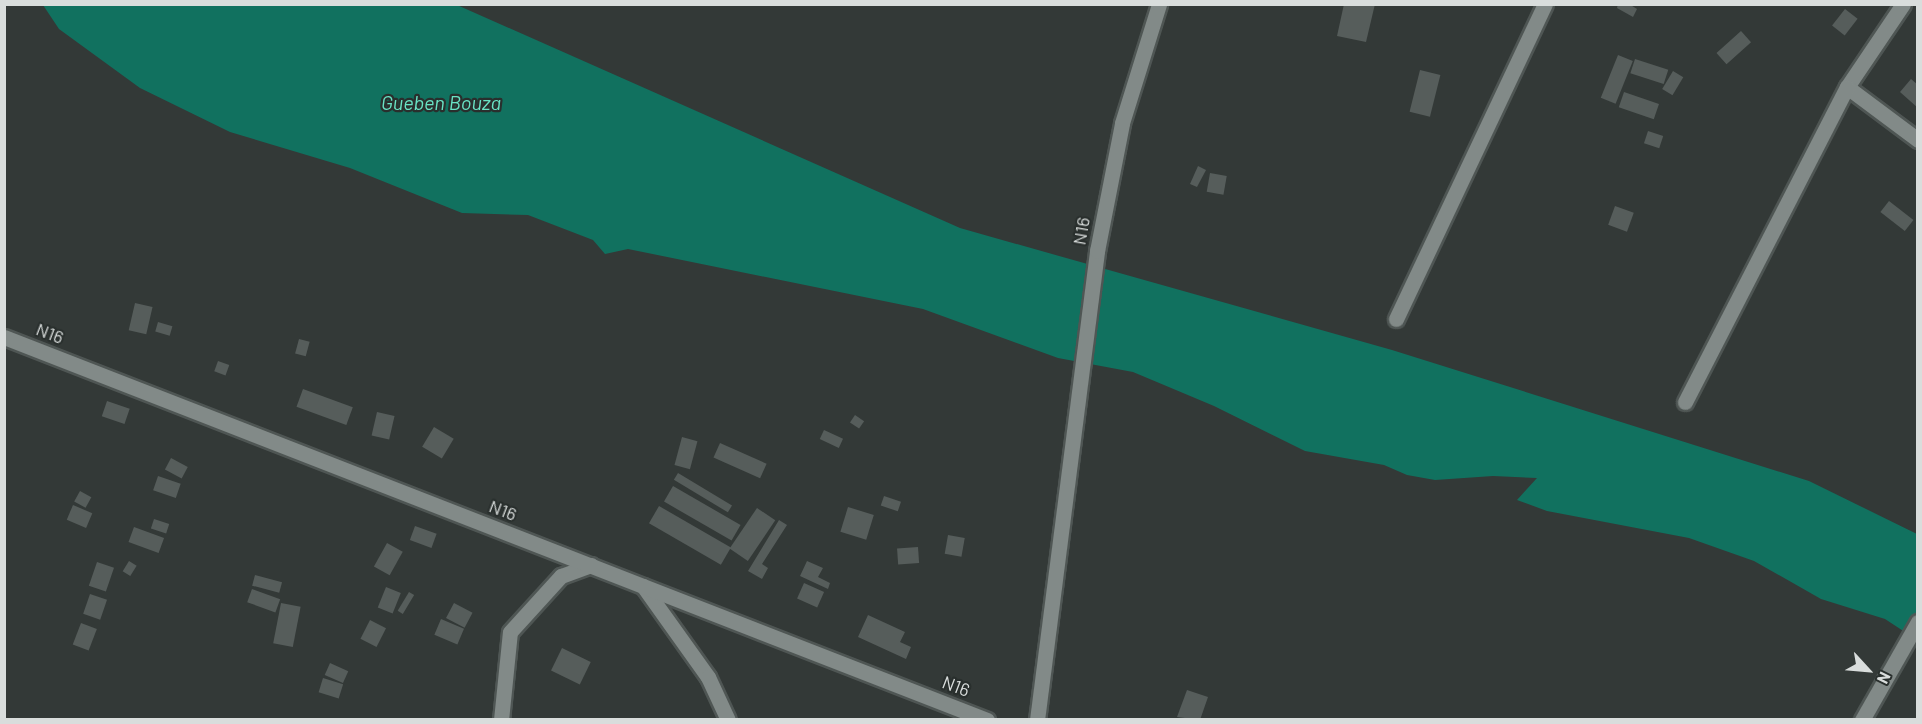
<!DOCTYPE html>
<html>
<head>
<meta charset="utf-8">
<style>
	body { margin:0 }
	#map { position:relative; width:1922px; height:724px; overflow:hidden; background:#333937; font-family:Barlow,sans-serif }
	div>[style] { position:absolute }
	.water>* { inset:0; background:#11715f }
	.building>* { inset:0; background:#565d5b; transform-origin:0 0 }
	.roads { filter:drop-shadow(2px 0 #4f5654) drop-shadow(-2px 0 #4f5654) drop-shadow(0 2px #4f5654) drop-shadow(0 -2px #4f5654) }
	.minor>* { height:15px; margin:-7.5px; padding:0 7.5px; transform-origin:7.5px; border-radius:7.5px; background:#828a88 }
	.tertiary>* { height:15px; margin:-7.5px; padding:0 7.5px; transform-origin:7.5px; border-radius:7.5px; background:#828a88 }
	span { translate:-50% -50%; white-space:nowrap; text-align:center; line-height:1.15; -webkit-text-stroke:4.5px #292f2d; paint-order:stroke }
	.street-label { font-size:18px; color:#d9dddc }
	.water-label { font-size:20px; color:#69e3c5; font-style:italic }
	.frame { position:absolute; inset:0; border:6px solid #d9dddc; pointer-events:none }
	.north { position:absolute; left:1838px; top:640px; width:60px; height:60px; -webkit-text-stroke:4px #292f2d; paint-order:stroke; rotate:116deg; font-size:16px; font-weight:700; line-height:24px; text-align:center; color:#d9dddc }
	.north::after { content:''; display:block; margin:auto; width:21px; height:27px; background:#d9dddc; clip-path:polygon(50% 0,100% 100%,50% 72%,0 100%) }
</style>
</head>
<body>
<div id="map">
	<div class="water">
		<div style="clip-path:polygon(43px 5px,457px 5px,960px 228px,1392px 350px,1809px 481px,1917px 534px,1917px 640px,1885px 619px,1821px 599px,1754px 561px,1689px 538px,1547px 511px,1517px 500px,1537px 478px,1493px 476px,1435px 480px,1407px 475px,1384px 465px,1305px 451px,1214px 406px,1133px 372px,1058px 358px,923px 309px,628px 249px,605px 254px,593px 240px,528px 215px,462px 213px,350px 168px,230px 132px,140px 88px,59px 29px)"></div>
	</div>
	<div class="building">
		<div style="clip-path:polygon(1344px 4px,1375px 4px,1366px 42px,1337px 36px)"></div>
		<div style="clip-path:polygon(1618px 4px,1629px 4px,1637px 9px,1633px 17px,1617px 8px)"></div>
		<div style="left:1845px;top:9px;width:16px;height:21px;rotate:38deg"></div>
		<div style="left:1741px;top:31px;width:15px;height:33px;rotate:48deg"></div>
		<div style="left:1618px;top:55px;width:16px;height:46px;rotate:22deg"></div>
		<div style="left:1635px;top:59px;width:35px;height:15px;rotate:18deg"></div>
		<div style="left:1420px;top:70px;width:21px;height:43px;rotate:14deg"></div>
		<div style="left:1673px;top:71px;width:12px;height:21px;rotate:31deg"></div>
		<div style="clip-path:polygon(1911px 79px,1918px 85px,1918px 108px,1900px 92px)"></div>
		<div style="left:1624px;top:92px;width:37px;height:16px;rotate:19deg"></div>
		<div style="left:1648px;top:131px;width:16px;height:13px;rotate:18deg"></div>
		<div style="clip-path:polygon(1198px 166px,1206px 170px,1197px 187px,1190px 184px)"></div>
		<div style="left:1210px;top:173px;width:17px;height:19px;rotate:10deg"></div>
		<div style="left:1889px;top:201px;width:31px;height:14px;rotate:38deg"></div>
		<div style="left:1615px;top:206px;width:20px;height:20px;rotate:20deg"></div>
		<div style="left:135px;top:303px;width:18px;height:28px;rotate:13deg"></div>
		<div style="left:158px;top:322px;width:15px;height:10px;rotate:16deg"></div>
		<div style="left:299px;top:339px;width:11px;height:15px;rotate:15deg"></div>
		<div style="left:218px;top:361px;width:12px;height:11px;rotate:20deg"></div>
		<div style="left:303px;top:389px;width:53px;height:19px;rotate:20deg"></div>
		<div style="left:107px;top:401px;width:24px;height:16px;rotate:19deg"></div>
		<div style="left:377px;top:412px;width:18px;height:24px;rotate:13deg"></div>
		<div style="left:855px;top:415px;width:11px;height:9px;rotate:34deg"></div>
		<div style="left:434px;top:427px;width:23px;height:23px;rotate:31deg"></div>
		<div style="left:824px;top:430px;width:21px;height:10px;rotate:25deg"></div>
		<div style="left:682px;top:437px;width:16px;height:29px;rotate:15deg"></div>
		<div style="left:720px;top:443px;width:51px;height:16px;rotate:24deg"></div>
		<div style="left:171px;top:458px;width:19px;height:13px;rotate:28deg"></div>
		<div style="left:678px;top:473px;width:63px;height:8px;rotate:31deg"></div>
		<div style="left:158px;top:476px;width:24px;height:15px;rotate:19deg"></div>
		<div style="left:673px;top:486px;width:78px;height:18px;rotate:30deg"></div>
		<div style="left:80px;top:491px;width:13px;height:12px;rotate:29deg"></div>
		<div style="left:884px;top:496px;width:18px;height:10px;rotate:19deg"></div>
		<div style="left:73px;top:505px;width:21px;height:16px;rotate:23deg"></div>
		<div style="left:659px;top:506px;width:83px;height:20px;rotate:30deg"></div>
		<div style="left:848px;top:507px;width:27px;height:26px;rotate:17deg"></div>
		<div style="left:757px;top:508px;width:22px;height:49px;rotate:34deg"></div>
		<div style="left:154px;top:519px;width:16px;height:10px;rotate:18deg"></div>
		<div style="clip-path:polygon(779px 520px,787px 525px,762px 564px,768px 568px,762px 579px,748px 571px)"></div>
		<div style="left:415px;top:526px;width:23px;height:15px;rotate:20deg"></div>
		<div style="left:134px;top:527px;width:32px;height:16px;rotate:20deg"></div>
		<div style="left:948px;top:535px;width:17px;height:19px;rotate:10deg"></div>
		<div style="left:387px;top:543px;width:18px;height:27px;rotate:29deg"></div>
		<div style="left:918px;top:547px;width:16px;height:21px;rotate:86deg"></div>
		<div style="left:129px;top:561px;width:9px;height:12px;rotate:32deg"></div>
		<div style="clip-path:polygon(807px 561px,823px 568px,818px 577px,830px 583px,828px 589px,800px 576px)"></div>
		<div style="left:97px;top:562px;width:18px;height:25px;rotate:19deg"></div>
		<div style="left:255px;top:575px;width:28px;height:11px;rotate:15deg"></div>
		<div style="left:804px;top:583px;width:22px;height:17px;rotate:24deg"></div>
		<div style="left:386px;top:587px;width:16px;height:22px;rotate:22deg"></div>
		<div style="left:252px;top:589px;width:30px;height:14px;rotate:20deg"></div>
		<div style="left:409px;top:592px;width:6px;height:22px;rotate:31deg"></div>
		<div style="left:90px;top:594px;width:18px;height:21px;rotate:19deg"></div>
		<div style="left:281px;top:603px;width:20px;height:41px;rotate:11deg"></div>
		<div style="left:454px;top:603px;width:21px;height:17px;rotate:28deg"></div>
		<div style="clip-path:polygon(868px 615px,905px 632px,900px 642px,911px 647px,906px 659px,858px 637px)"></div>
		<div style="left:441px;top:619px;width:25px;height:17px;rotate:23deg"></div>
		<div style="left:370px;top:620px;width:18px;height:21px;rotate:27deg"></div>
		<div style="left:81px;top:623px;width:17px;height:23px;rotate:21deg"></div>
		<div style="left:562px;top:648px;width:32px;height:25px;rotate:26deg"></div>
		<div style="left:330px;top:663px;width:20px;height:13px;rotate:24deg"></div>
		<div style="left:323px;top:678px;width:21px;height:15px;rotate:17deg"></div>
		<div style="clip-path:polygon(1187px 690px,1208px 697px,1200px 720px,1177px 717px)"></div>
	</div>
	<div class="roads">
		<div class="minor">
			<div style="left:1903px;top:4px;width:100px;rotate:124deg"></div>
			<div style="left:1847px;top:87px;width:89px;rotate:36.7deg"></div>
			<div style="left:1396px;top:319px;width:348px;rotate:-64.7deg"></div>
			<div style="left:1685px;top:402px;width:354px;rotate:-62.8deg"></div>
			<div style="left:643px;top:586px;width:112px;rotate:54.5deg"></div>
			<div style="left:708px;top:677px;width:47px;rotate:65.1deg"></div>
			<div style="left:501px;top:720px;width:88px;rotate:-84.2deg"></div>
			<div style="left:510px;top:632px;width:76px;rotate:-47.7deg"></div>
			<div style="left:561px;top:576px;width:32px;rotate:-20deg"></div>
		</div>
		<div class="tertiary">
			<div style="left:4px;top:337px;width:1055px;rotate:21.29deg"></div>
			<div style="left:1037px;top:720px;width:473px;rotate:-82.7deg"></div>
			<div style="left:1097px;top:251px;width:130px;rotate:-78.9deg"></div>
			<div style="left:1122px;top:123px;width:125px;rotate:-72.7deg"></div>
			<div style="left:1862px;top:720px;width:113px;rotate:-60.3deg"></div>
		</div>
	</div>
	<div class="street-label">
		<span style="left:1081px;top:231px;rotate:-80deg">N16</span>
		<span style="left:50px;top:333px;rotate:21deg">N16</span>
		<span style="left:503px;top:510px;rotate:21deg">N16</span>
		<span style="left:956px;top:686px;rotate:21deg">N16</span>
	</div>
	<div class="water-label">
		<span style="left:441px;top:102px">Gueben Bouza</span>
	</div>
	<div class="frame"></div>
	<div class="north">N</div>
</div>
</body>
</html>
